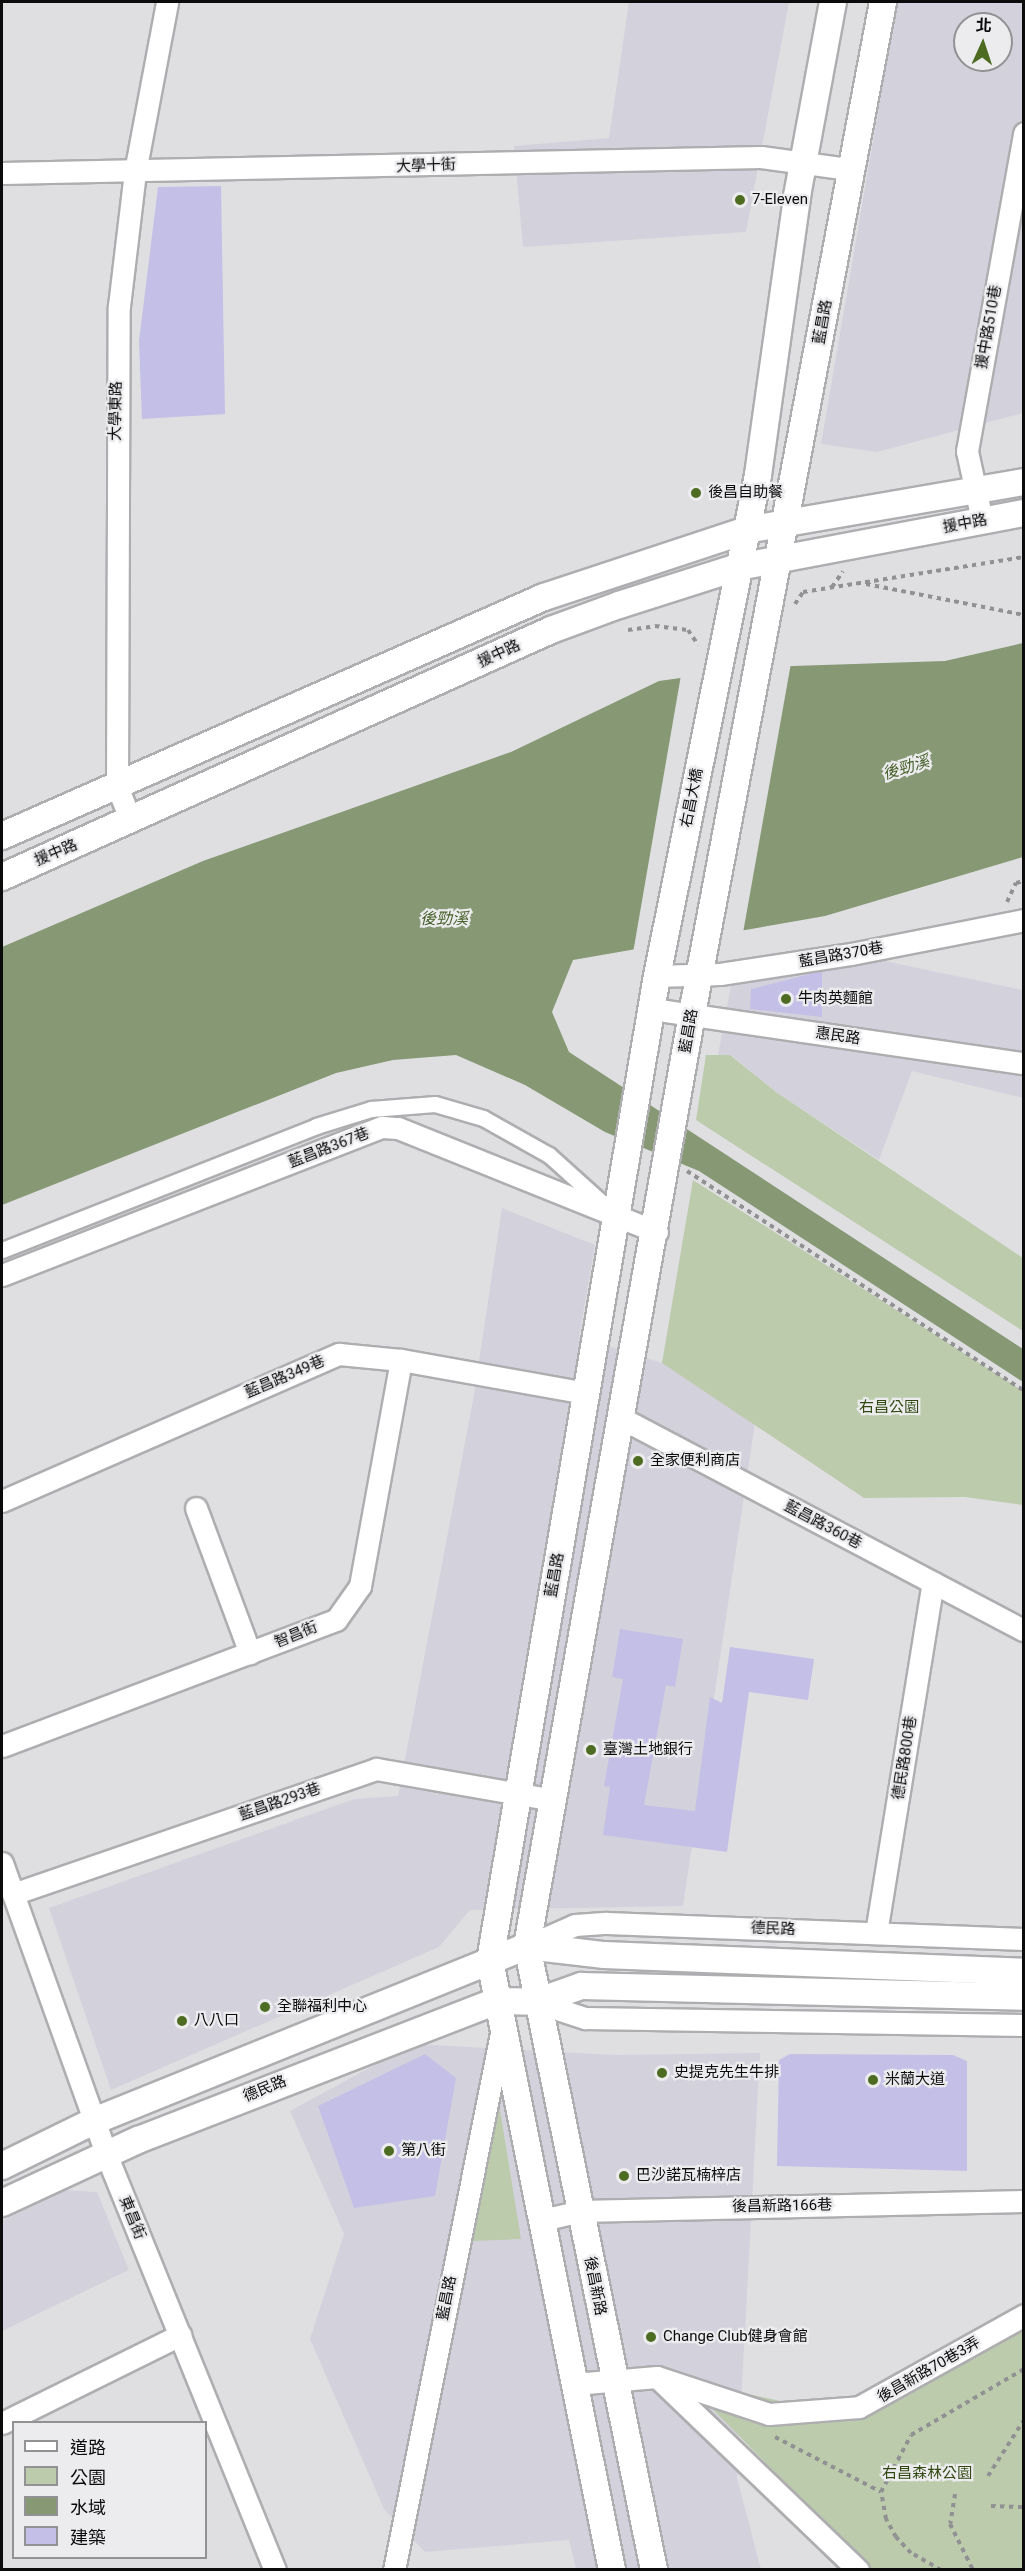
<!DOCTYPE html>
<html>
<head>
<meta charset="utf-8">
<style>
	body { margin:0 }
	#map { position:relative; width:1025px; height:2571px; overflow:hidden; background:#dfdfe2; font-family:Roboto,"Noto Sans TC",sans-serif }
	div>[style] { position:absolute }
	.built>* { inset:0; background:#d3d2dc }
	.green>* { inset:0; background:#bbcbab }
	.water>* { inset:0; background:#869874 }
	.pier>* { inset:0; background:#dfdfe2 }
	.building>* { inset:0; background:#c4bfe6 }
	.path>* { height:4px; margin-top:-2px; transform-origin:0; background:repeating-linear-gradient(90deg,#919092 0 4.5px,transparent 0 9px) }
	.roads { filter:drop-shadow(2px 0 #aeaeb1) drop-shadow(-2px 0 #aeaeb1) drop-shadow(0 2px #aeaeb1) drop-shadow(0 -2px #aeaeb1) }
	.pedestrian>* { height:15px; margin:-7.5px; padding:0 7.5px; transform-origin:7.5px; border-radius:7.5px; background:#fff }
	.minor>* { height:21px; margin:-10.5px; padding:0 10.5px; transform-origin:10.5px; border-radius:10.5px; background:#fff }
	.tertiary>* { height:26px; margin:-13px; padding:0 13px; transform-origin:13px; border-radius:13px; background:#fff }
	.dots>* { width:16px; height:16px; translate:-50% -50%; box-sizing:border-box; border:3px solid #ececef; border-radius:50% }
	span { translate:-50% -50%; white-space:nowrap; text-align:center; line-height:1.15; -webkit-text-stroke:4.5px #ececef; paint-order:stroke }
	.street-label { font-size:15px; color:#0c0b0c }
	.poi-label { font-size:15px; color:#0c0b0c }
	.left { translate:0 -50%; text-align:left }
	.park-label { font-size:15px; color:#314810 }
	.water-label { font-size:16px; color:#48612a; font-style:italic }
	.frame { position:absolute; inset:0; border:3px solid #0c0b0c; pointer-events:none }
	.legend { position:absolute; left:12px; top:2421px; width:195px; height:138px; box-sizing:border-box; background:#ececef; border:2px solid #929294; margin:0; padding:8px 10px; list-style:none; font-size:18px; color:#0c0b0c }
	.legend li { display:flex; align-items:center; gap:12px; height:30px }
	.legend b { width:30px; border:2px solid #929294 }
	.north { position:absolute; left:953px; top:12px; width:60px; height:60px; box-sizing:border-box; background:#ececef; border:2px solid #929294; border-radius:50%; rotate:3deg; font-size:16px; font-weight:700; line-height:24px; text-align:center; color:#0c0b0c }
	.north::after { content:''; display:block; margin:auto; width:21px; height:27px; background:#4d6c22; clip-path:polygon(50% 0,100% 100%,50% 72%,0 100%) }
</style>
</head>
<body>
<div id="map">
	<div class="built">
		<div style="clip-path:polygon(629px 2px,789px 2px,746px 232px,523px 247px,514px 146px,609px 138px)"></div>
		<div style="clip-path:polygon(evenodd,897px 2px,1023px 2px,1023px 413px,877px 452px,821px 444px,897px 2px,965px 24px,1001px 24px,1001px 60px,965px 60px,965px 24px)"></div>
		<div style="clip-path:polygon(866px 957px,1023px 990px,1023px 1098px,912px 1071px,879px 1160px,776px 1092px,731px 1055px,718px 1055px,731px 985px,758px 974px)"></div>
		<div style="clip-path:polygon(502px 1208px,595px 1245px,579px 1337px,662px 1363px,755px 1423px,683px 1906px,470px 1910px,439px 1947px,111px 2090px,49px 1908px,354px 1799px,398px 1796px,474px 1395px)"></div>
		<div style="clip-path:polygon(413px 2044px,615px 2055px,760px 2053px,737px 2478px,761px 2569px,576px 2569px,569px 2540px,425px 2552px,384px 2509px,310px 2339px,344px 2234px,290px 2111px)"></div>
		<div style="clip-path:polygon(65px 2190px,97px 2192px,129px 2270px,2px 2331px,2px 2221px)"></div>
	</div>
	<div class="green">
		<div style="clip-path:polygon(706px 1055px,730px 1055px,776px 1092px,1023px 1258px,1023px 1331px,696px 1120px)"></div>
		<div style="clip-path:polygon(693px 1180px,1023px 1391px,1023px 1505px,965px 1497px,864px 1498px,662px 1363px)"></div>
		<div style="clip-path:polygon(498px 2098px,521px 2239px,473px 2241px)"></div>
		<div style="clip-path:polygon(1023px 2317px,1023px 2569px,870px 2569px,684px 2380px,794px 2404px,868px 2397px)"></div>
	</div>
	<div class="water">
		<div style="clip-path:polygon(1023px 643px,1023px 857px,825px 916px,573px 960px,552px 1012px,569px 1052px,1023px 1349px,1023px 1382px,699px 1171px,605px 1132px,525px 1085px,456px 1055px,393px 1060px,336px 1073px,2px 1205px,2px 947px,203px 861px,511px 752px,659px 681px,759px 667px,945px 661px)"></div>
	</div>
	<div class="pier">
		<div style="clip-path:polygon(791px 663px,743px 933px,633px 953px,681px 675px)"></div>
	</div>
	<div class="building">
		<div style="clip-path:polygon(221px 186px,225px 414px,142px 419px,139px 341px,158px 187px)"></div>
		<div style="clip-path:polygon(822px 971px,822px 1017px,750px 1009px,751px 989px)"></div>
		<div style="clip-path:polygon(620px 1629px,683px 1639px,675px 1687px,666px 1685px,644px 1805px,695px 1811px,710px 1697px,722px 1703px,730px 1647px,814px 1659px,808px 1700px,749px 1692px,727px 1852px,603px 1835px,610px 1787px,604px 1786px,623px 1679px,612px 1677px)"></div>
		<div style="clip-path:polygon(425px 2054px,456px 2078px,435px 2196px,354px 2208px,318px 2106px)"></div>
		<div style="clip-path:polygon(790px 2054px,953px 2055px,967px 2061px,967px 2171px,777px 2166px,779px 2060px)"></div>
	</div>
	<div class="path">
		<div style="left:866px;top:584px;width:161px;rotate:11.1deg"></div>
		<div style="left:832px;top:587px;width:19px;rotate:-55deg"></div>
		<div style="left:795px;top:604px;width:14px;rotate:-56deg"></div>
		<div style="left:803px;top:592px;width:224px;rotate:-9deg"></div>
		<div style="left:628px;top:630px;width:27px;rotate:-8deg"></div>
		<div style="left:655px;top:626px;width:33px;rotate:7deg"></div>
		<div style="left:688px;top:630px;width:18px;rotate:56deg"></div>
		<div style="left:1007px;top:902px;width:21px;rotate:-65deg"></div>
		<div style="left:1016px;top:883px;width:8px;rotate:-14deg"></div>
		<div style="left:687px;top:1171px;width:402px;rotate:33.1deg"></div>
		<div style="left:775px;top:2437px;width:119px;rotate:27.4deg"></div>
		<div style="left:988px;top:2476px;width:67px;rotate:-57.3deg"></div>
		<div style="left:955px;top:2494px;width:30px;rotate:99deg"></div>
		<div style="left:950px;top:2524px;width:51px;rotate:63.4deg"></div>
		<div style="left:991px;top:2506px;width:33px;rotate:2deg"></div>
		<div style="left:941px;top:2570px;width:34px;rotate:-150deg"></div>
		<div style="left:911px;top:2553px;width:22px;rotate:-133deg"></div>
		<div style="left:896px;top:2537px;width:21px;rotate:-119deg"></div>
		<div style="left:886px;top:2519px;width:27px;rotate:-100deg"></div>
		<div style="left:881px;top:2492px;width:64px;rotate:-62.2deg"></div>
		<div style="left:911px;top:2435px;width:131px;rotate:-30.3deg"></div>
	</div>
	<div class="roads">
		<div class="pedestrian">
			<div style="left:2px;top:1250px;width:338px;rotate:-21.5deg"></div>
			<div style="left:316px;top:1126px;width:58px;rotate:-17.2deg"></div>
			<div style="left:371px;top:1109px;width:64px;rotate:-4.5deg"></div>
			<div style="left:435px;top:1104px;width:50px;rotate:16.3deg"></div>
			<div style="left:483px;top:1118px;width:76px;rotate:29.3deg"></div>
			<div style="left:549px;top:1155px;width:81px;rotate:42deg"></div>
		</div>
		<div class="minor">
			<div style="left:2px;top:173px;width:759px;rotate:-1.21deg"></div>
			<div style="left:761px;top:157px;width:89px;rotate:7.8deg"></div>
			<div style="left:982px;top:520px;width:71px;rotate:-102.3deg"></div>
			<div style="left:967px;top:451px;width:323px;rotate:-79.8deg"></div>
			<div style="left:131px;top:821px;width:37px;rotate:-112deg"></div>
			<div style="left:117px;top:787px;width:481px;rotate:-89.8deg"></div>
			<div style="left:119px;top:306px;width:135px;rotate:-83.2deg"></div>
			<div style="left:135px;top:172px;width:173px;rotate:-79.3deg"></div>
			<div style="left:657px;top:976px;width:63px;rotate:-1.8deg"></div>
			<div style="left:720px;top:974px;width:133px;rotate:-8.7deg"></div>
			<div style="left:851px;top:954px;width:176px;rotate:-11.1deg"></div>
			<div style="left:652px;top:1009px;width:376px;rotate:8.3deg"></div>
			<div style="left:2px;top:1275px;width:408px;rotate:-21.3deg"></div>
			<div style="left:382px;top:1127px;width:16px;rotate:4deg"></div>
			<div style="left:398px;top:1128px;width:279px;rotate:21.9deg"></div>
			<div style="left:623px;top:1419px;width:453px;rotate:27.8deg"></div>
			<div style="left:2px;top:1501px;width:368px;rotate:-23.6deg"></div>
			<div style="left:339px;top:1354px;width:62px;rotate:5.5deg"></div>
			<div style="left:401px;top:1360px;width:188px;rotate:10.1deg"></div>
			<div style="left:196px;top:1508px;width:155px;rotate:69.6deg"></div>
			<div style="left:2px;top:1746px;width:357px;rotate:-20.7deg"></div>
			<div style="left:336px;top:1620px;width:42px;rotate:-54.8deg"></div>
			<div style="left:360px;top:1586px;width:230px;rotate:-79.7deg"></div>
			<div style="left:2px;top:1863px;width:309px;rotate:70.3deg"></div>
			<div style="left:106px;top:2154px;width:449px;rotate:67.9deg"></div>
			<div style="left:13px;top:1894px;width:384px;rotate:-19deg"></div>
			<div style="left:376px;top:1769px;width:181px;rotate:9.9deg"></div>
			<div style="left:876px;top:1933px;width:355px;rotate:-80.8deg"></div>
			<div style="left:527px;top:1946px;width:52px;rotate:-23.6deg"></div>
			<div style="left:575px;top:1925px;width:32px;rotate:-4deg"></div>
			<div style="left:607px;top:1923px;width:417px;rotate:2.2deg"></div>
			<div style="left:536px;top:2002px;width:52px;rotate:18.1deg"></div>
			<div style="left:585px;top:2018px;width:439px;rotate:0.9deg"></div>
			<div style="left:542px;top:2220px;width:39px;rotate:-13deg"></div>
			<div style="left:580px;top:2211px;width:444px;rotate:-1.3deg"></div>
			<div style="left:661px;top:2381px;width:273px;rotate:43.8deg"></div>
			<div style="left:574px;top:2384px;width:83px;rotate:-4.8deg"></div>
			<div style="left:657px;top:2377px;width:118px;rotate:18.3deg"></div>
			<div style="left:769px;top:2414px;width:90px;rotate:-4.4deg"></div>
			<div style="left:859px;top:2407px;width:189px;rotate:-29.1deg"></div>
			<div style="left:2px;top:2423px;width:199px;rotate:-26.3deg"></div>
			<div style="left:394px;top:2570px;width:553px;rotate:-78.73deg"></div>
		</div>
		<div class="tertiary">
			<div style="left:2px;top:836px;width:592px;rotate:-23.8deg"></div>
			<div style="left:544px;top:597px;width:213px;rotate:-18.3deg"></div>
			<div style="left:746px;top:530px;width:282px;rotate:-9.8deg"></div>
			<div style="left:2px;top:877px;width:602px;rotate:-24.22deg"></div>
			<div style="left:551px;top:630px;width:72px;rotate:-20.2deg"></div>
			<div style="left:619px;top:605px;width:125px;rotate:-17.7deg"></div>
			<div style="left:738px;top:567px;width:291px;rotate:-10.7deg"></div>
			<div style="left:2px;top:2166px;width:102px;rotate:-26.1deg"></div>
			<div style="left:94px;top:2121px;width:467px;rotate:-22deg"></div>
			<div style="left:527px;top:1946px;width:78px;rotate:6.7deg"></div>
			<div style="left:604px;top:1955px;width:420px;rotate:2.3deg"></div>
			<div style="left:2px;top:2203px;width:150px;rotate:-24.9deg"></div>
			<div style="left:138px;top:2140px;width:385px;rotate:-21.2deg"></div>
			<div style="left:497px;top:2001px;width:39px;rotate:1deg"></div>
			<div style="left:536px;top:2002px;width:48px;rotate:-19.6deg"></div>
			<div style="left:581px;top:1986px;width:443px;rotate:1.4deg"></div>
			<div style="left:612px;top:2570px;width:621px;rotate:-101.33deg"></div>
			<div style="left:490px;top:1961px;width:999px;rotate:-80.38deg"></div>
			<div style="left:657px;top:976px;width:511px;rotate:-78.6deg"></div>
			<div style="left:758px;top:475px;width:282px;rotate:-82deg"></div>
			<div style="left:797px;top:196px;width:197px;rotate:-79.5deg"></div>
			<div style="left:654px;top:2570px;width:637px;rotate:-101.5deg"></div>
			<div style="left:527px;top:1946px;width:946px;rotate:-79.96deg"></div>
			<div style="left:692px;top:1014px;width:1030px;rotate:-79.31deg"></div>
		</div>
	</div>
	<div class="dots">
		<div style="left:740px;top:200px;background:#4d6c22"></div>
		<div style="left:696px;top:493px;background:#4d6c22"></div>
		<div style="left:786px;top:999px;background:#4d6c22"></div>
		<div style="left:638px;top:1461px;background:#4d6c22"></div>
		<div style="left:591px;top:1750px;background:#4d6c22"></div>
		<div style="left:265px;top:2007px;background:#4d6c22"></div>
		<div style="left:182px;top:2021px;background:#4d6c22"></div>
		<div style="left:662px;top:2073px;background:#4d6c22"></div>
		<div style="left:873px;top:2080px;background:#4d6c22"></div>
		<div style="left:389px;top:2151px;background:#4d6c22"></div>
		<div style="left:624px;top:2176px;background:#4d6c22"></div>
		<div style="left:651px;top:2337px;background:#4d6c22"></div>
	</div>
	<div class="street-label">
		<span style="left:426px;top:166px;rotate:-2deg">大學十街</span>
		<span style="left:823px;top:322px;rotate:-80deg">藍昌路</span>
		<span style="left:989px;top:327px;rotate:-80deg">援中路510巷</span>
		<span style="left:116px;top:411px;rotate:-89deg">大學東路</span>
		<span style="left:965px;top:524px;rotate:-11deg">援中路</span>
		<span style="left:499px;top:654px;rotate:-25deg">援中路</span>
		<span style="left:692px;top:798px;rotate:-79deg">右昌大橋</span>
		<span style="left:56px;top:853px;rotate:-23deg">援中路</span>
		<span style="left:841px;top:955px;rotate:-10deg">藍昌路370巷</span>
		<span style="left:689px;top:1031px;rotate:-80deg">藍昌路</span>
		<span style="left:838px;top:1036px;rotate:8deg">惠民路</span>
		<span style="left:329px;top:1148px;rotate:-21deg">藍昌路367巷</span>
		<span style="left:285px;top:1377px;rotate:-23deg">藍昌路349巷</span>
		<span style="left:823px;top:1525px;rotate:28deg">藍昌路360巷</span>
		<span style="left:555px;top:1575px;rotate:-80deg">藍昌路</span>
		<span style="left:296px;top:1635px;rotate:-22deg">智昌街</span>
		<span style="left:905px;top:1758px;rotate:-81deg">德民路800巷</span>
		<span style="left:280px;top:1802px;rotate:-19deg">藍昌路293巷</span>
		<span style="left:773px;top:1929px;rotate:2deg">德民路</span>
		<span style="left:265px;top:2089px;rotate:-22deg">德民路</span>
		<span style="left:782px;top:2206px;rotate:-1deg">後昌新路166巷</span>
		<span style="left:132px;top:2218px;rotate:68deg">東昌街</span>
		<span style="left:595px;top:2286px;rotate:79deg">後昌新路</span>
		<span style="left:447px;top:2298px;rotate:-79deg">藍昌路</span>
		<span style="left:929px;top:2370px;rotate:-30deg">後昌新路70巷3弄</span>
	</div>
	<div class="poi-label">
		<span class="left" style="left:752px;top:200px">7-Eleven</span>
		<span class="left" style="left:708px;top:493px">後昌自助餐</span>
		<span class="left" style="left:798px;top:999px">牛肉英麵館</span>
		<span class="left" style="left:650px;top:1461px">全家便利商店</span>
		<span class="left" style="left:603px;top:1750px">臺灣土地銀行</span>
		<span class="left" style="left:277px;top:2007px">全聯福利中心</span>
		<span class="left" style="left:194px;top:2021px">八八口</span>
		<span class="left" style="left:674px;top:2073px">史提克先生牛排</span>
		<span class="left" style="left:885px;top:2080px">米蘭大道</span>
		<span class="left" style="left:401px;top:2151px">第八街</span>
		<span class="left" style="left:636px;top:2176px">巴沙諾瓦楠梓店</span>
		<span class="left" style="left:663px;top:2337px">Change Club健身會館</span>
	</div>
	<div class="park-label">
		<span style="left:889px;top:1408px">右昌公園</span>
		<span style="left:927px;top:2474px">右昌森林公園</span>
	</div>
	<div class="water-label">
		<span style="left:906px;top:768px;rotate:-17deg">後勁溪</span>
		<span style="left:444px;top:919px">後勁溪</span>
	</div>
	<div class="frame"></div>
	<ul class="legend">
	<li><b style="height:8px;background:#fff"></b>道路</li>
	<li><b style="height:16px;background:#bbcbab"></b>公園</li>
	<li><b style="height:16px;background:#869874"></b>水域</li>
	<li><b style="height:16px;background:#c4bfe6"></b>建築</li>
	</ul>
	<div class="north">北</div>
</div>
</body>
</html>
